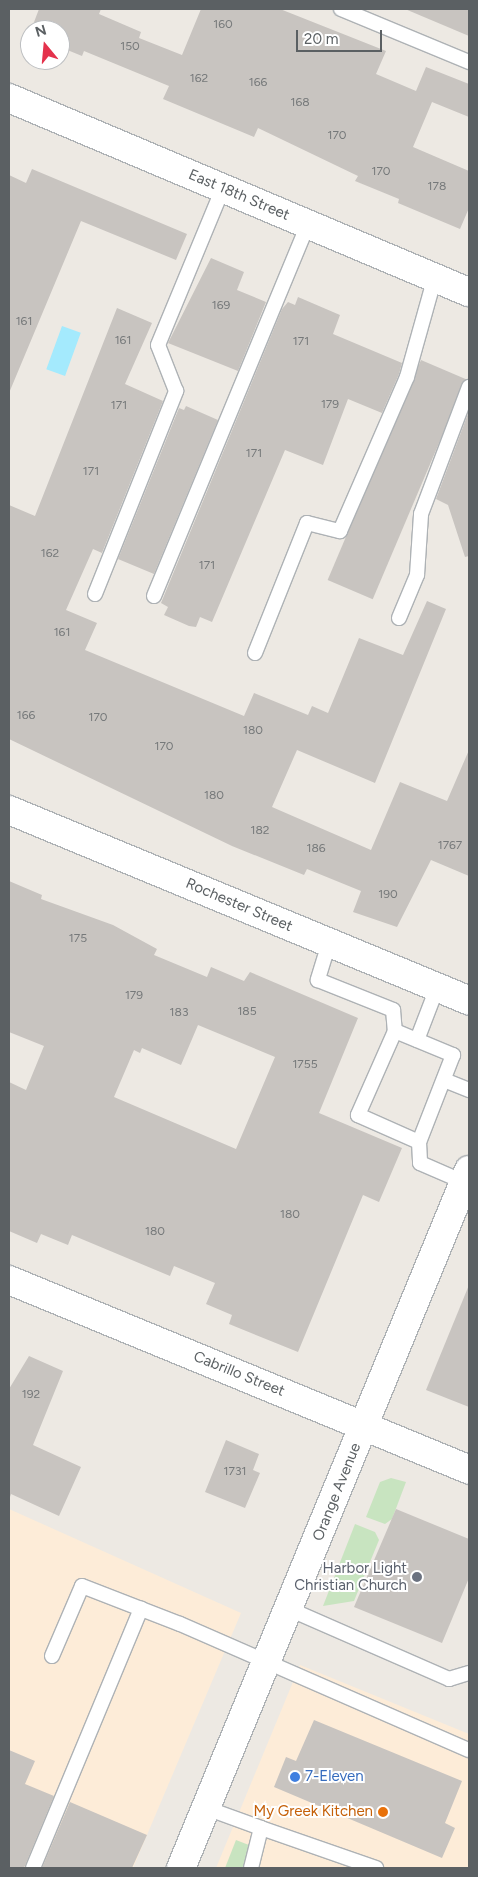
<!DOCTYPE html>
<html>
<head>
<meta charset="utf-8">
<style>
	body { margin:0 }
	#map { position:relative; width:478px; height:1877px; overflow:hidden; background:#ede9e3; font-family:Figtree,sans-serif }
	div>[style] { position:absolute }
	.commercial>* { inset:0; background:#fdecd8 }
	.green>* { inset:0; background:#c8e4c0 }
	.water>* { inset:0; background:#a4eafd; transform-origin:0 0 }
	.building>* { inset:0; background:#c8c4c0; transform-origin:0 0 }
	.roads { filter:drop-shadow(1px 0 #aeb2b5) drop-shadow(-1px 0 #aeb2b5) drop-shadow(0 1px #aeb2b5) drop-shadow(0 -1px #aeb2b5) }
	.service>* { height:14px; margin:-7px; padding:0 7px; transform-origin:7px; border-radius:7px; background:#fff }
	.minor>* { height:28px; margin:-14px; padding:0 14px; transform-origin:14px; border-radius:14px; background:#fff }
	.dots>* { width:14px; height:14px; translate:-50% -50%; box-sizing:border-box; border:2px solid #fff; border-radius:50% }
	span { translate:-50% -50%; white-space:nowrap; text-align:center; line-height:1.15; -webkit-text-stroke:4px #fff; paint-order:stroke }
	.number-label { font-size:12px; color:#76797a }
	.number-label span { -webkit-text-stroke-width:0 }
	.street-label { font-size:15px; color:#5b6063 }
	.worship-label { font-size:15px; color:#5b616d }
	.right { translate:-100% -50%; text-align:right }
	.shop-label { font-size:15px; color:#366cbe }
	.left { translate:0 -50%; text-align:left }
	.food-label { font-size:15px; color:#c56008 }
	.frame { position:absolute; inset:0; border:10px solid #5b6063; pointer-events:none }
	.north { position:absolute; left:20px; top:20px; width:50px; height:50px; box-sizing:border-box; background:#fff; border:1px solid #bdbfc1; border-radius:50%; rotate:343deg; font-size:14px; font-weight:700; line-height:20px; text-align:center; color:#5b6063 }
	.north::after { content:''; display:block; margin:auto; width:18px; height:22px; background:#e4324c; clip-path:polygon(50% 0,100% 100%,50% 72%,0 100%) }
	.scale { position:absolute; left:296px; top:30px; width:86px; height:22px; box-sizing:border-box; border:2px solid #5b6063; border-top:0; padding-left:6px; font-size:15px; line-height:18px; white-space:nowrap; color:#5b6063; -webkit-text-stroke:4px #fff; paint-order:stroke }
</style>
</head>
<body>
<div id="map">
	<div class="commercial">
		<div style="clip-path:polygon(9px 1509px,241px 1613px,133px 1868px,9px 1868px)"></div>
		<div style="clip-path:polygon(300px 1665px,469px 1734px,469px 1868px,216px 1868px)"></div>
	</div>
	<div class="green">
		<div style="clip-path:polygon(391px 1478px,406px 1482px,392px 1519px,385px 1524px,366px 1517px,380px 1482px)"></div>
		<div style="clip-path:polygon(355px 1524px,375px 1532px,379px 1540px,354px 1601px,323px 1606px)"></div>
		<div style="clip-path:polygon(236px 1840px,254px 1847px,251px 1868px,225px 1868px)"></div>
	</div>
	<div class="water">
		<div style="left:62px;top:326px;width:20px;height:46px;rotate:20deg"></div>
	</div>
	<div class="building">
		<div style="clip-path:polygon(39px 9px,101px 9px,99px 14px,141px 32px,139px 38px,182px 55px,201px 9px,280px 9px,386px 51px,376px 74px,416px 91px,426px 67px,469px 84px,469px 117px,432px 102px,413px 147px,469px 171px,469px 208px,460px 229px,398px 203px,399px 199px,355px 181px,358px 176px,258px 128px,254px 137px,163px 99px,169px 86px,84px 51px,82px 56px,60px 47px,60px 30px,31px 30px)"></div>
		<div style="clip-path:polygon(405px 9px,469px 9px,469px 36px)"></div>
		<div style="clip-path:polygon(32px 169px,187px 234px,176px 260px,81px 221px,9px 393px,9px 175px,26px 183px)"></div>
		<div style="clip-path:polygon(211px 258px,244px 272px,237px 290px,266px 302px,238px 371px,168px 343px)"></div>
		<div style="clip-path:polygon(298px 297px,340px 315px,333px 334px,402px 363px,399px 374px,382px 413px,348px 399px,323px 465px,285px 450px,212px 622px,200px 617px,196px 627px,189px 626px,164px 615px,168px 607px,161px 603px,282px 309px,288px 302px,295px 305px)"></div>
		<div style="clip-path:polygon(117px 308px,152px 323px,125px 384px,163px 401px,102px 553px,93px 549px,66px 610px,97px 623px,85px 650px,244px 716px,254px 693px,308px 715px,312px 706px,328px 713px,359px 638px,403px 655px,427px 601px,446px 609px,375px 783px,297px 750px,272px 807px,371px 850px,400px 782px,447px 801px,469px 750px,469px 876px,431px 860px,397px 927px,353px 912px,361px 891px,307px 869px,304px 875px,232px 846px,9px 739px,9px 505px,35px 516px)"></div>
		<div style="left:421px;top:360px;width:49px;height:239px;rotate:23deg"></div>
		<div style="clip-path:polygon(186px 406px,218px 420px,154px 574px,118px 559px,179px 408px,184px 410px)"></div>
		<div style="clip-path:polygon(469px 411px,469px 556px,465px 557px,448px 505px,436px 499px)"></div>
		<div style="clip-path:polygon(evenodd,9px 881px,42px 895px,41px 899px,113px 925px,157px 949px,154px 955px,207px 977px,211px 967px,244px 981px,250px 972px,358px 1018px,319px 1113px,402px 1148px,379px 1202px,363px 1195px,298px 1352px,229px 1324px,232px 1315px,206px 1304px,215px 1283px,174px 1266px,170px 1276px,72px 1235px,68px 1245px,41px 1234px,37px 1243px,9px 1231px,9px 1082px,26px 1090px,44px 1046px,9px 1032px,9px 881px,198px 1025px,275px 1057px,236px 1149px,114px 1097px,134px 1050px,140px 1053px,142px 1048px,181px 1065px,198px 1025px)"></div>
		<div style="clip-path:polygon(469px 1285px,469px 1407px,426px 1390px)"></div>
		<div style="clip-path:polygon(29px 1356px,63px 1371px,33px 1445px,81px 1467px,59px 1516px,11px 1494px,9px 1500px,9px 1389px)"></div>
		<div style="clip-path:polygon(226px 1440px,259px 1454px,253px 1470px,260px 1473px,245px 1508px,205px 1492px)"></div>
		<div style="clip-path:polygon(396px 1509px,469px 1539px,469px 1578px,442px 1643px,354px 1607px)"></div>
		<div style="clip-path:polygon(314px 1720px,462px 1781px,445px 1823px,455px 1828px,442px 1858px,274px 1787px,286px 1757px,296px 1761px)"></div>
		<div style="clip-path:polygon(9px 1750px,35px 1761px,25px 1784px,54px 1796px,24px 1868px,9px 1868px)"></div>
		<div style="clip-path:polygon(70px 1802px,147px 1835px,132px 1868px,42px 1868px)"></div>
	</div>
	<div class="roads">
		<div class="service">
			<div style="left:341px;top:9px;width:139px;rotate:22.5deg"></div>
			<div style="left:95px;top:594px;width:219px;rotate:-68.2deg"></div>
			<div style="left:176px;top:391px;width:49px;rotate:-111.4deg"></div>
			<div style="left:158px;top:345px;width:170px;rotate:-67.5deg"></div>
			<div style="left:154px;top:596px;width:403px;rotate:-67.5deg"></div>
			<div style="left:399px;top:618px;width:47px;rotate:-67.3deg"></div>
			<div style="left:417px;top:575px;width:61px;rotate:-86.2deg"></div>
			<div style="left:421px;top:514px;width:136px;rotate:-69.3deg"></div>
			<div style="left:255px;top:653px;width:140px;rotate:-68.2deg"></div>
			<div style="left:307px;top:523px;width:34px;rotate:14deg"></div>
			<div style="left:340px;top:531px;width:168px;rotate:-66.5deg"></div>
			<div style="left:407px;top:377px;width:104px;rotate:-74.4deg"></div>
			<div style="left:329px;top:943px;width:39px;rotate:107deg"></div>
			<div style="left:318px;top:980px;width:81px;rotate:21.8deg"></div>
			<div style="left:393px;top:1010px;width:21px;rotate:85deg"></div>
			<div style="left:395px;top:1031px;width:92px;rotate:113.8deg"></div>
			<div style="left:358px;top:1115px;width:67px;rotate:23.9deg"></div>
			<div style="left:395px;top:1031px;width:63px;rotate:22.5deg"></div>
			<div style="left:453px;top:1055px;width:93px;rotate:111.3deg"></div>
			<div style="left:419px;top:1142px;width:21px;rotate:87deg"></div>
			<div style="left:420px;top:1163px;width:48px;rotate:23.4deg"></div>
			<div style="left:417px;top:1040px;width:56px;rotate:-69deg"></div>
			<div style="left:444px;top:1080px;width:27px;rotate:22deg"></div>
			<div style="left:289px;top:1609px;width:175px;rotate:23.6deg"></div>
			<div style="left:449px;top:1679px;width:21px;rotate:-17deg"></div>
			<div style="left:52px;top:1656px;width:76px;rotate:-66.8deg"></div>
			<div style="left:82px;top:1586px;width:105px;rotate:21.2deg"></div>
			<div style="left:180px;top:1624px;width:315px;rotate:23.6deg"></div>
			<div style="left:206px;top:1808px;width:59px;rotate:20deg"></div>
			<div style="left:261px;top:1828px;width:41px;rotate:104deg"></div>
			<div style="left:261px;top:1828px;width:122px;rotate:19.2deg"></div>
			<div style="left:33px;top:1868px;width:281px;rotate:-67.4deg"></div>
		</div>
		<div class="minor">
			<div style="left:9px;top:98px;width:499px;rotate:22.9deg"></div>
			<div style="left:9px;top:810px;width:498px;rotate:22.5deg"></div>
			<div style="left:9px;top:1280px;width:498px;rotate:22.4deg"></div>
			<div style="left:181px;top:1868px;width:755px;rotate:-67.58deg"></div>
		</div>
	</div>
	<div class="dots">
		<div style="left:417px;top:1577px;background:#6b7280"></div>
		<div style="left:295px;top:1777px;background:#3f7fe0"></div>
		<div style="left:383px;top:1812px;background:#e8710a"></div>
	</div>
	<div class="number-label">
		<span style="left:223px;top:25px">160</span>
		<span style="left:130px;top:47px">150</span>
		<span style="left:199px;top:79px">162</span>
		<span style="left:258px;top:83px">166</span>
		<span style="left:300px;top:103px">168</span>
		<span style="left:337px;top:136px">170</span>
		<span style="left:381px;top:172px">170</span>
		<span style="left:437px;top:187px">178</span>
		<span style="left:221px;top:306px">169</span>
		<span style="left:24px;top:322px">161</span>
		<span style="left:123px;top:341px">161</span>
		<span style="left:301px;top:342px">171</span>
		<span style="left:330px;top:405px">179</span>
		<span style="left:119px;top:406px">171</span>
		<span style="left:254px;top:454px">171</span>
		<span style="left:91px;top:472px">171</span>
		<span style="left:50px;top:554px">162</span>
		<span style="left:207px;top:566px">171</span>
		<span style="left:62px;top:633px">161</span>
		<span style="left:26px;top:716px">166</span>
		<span style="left:98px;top:718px">170</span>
		<span style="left:253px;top:731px">180</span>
		<span style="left:164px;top:747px">170</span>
		<span style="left:214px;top:796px">180</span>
		<span style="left:260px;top:831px">182</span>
		<span style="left:450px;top:846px">1767</span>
		<span style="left:316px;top:849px">186</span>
		<span style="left:388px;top:895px">190</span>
		<span style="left:78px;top:939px">175</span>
		<span style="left:134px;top:996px">179</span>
		<span style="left:247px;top:1012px">185</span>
		<span style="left:179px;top:1013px">183</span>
		<span style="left:305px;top:1065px">1755</span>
		<span style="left:290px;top:1215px">180</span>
		<span style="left:155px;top:1232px">180</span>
		<span style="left:31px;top:1395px">192</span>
		<span style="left:235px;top:1472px">1731</span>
	</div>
	<div class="street-label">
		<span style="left:239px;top:195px;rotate:23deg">East 18th Street</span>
		<span style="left:239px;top:905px;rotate:23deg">Rochester Street</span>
		<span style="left:239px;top:1374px;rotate:22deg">Cabrillo Street</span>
		<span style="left:337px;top:1492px;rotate:-68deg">Orange Avenue</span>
	</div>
	<div class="worship-label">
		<span class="right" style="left:407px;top:1577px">Harbor Light<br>Christian Church</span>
	</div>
	<div class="shop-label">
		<span class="left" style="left:305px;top:1777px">7-Eleven</span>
	</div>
	<div class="food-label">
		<span class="right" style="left:373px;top:1812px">My Greek Kitchen</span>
	</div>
	<div class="frame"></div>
	<div class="north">N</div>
	<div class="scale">20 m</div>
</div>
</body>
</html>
